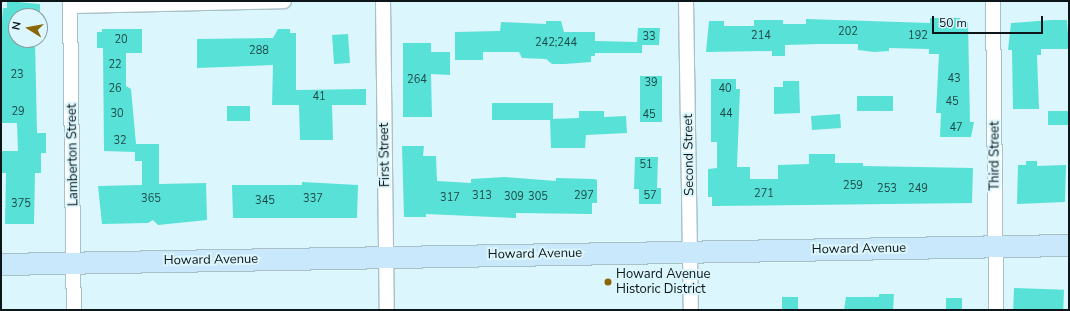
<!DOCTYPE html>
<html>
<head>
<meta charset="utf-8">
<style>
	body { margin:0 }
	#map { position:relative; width:1070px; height:311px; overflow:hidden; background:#dcf6fd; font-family:"Nunito Sans",sans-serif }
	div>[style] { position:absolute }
	.building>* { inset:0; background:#57e1d7; transform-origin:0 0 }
	.roads { filter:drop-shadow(1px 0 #a8c1c7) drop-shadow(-1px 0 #a8c1c7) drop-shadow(0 1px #a8c1c7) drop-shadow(0 -1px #a8c1c7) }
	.street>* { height:14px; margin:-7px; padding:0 7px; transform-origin:7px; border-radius:7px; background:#fff }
	.secondary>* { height:21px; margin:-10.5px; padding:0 10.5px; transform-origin:10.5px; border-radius:10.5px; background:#cae8fc }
	.dots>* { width:11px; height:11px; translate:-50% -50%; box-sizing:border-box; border:2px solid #dcf6fd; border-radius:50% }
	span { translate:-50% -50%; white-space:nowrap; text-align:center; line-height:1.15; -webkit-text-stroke:4px #dcf6fd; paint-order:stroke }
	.number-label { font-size:11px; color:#1f4847 }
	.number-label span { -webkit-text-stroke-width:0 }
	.street-label { font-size:13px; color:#0c1517 }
	.poi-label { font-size:13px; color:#0c1517 }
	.left { translate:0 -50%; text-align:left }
	.frame { position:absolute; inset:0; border:2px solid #0c1517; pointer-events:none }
	.north { position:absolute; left:8px; top:8px; width:40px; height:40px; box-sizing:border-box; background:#dcf6fd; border:1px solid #899ca1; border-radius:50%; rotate:281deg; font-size:11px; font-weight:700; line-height:16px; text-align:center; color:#0c1517 }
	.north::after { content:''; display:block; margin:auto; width:14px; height:18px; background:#8c6507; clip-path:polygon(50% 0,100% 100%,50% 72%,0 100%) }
	.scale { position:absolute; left:932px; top:16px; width:111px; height:18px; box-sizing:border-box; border:2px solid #0c1517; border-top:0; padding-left:5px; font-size:12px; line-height:14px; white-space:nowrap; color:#0c1517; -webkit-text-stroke:3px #dcf6fd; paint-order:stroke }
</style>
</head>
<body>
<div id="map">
	<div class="building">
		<div style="clip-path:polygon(7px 1px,40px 4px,40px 16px,16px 16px,16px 40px,35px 40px,37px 133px,46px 133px,46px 153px,41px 153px,41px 173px,35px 173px,34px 224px,5px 224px,6px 173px,2px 173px,2px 151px,18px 151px,17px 123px,1px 123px,1px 33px,3px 8px,7px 8px)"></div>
		<div style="clip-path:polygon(930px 18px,960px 18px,960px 22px,968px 22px,970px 122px,974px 122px,971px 137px,940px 137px,941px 113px,936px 113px,939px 54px,929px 54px,929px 49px,889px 48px,889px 51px,874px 52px,858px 50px,858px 44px,820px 44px,785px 45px,785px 56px,772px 56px,772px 51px,706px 52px,709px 21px,724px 21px,724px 26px,754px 26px,754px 20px,783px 20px,783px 24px,806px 24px,806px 19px,930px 23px)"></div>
		<div style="clip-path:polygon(1051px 20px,1067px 20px,1069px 49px,1041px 49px,1041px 55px,1037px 55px,1039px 109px,1013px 109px,1012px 50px,1008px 50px,1011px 23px)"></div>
		<div style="clip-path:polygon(546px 21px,561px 21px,564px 32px,595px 32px,595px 41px,637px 42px,638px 28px,660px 28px,659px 45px,642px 45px,642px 53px,595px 53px,595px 56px,591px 56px,591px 62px,565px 64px,552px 64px,546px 59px,522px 58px,519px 52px,483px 52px,483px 60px,455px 60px,455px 32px,500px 31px,501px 22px,546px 24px)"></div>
		<div style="clip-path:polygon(102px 29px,142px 29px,142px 53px,126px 53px,126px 86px,131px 89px,136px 144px,159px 144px,159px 184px,206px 183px,207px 220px,158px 225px,153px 220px,148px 223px,102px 224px,98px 186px,142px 185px,142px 161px,135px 161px,135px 152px,104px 151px,103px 48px,97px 48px,97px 32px,102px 32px)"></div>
		<div style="clip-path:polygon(278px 29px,290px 29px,290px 33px,296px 33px,296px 90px,366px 89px,366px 105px,332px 105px,333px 140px,300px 140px,299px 105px,272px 105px,273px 65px,197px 68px,197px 39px,273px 38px)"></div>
		<div style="left:348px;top:34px;width:29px;height:16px;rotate:86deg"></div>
		<div style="clip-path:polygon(403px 43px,431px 43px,431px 52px,450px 52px,450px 75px,431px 74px,432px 117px,403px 117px)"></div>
		<div style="left:640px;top:76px;width:22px;height:46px"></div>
		<div style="clip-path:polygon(711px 79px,736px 79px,736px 89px,740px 89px,737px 167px,750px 167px,750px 179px,778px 179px,778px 165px,809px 164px,809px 154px,835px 154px,835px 163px,863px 163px,863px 166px,973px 168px,972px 203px,712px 206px,712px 197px,708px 197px,708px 169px,717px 168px,717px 142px,711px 142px)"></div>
		<div style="clip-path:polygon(783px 81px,799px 81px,800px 113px,774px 114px,774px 87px,783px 87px)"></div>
		<div style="left:893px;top:96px;width:15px;height:36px;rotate:90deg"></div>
		<div style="left:492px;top:103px;width:61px;height:17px"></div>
		<div style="left:227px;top:106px;width:23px;height:15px"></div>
		<div style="clip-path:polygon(579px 111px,604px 111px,604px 117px,626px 116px,627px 133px,586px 135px,585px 148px,551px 148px,550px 119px,579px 118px)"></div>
		<div style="left:1048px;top:111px;width:21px;height:14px"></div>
		<div style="left:840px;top:114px;width:14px;height:29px;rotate:86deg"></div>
		<div style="clip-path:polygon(402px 146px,424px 146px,423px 156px,436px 156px,437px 181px,471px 183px,471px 179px,505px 177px,556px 181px,556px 178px,594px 179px,597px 180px,597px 203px,592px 203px,592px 214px,516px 213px,516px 218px,426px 214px,426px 217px,404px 217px)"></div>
		<div style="clip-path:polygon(635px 157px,658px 157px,657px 188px,661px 188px,661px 204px,639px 204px,639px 189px,634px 189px)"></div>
		<div style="clip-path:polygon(1026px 161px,1037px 161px,1037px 166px,1066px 165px,1065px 202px,1017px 204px,1018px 165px,1026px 165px)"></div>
		<div style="clip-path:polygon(302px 182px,358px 185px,357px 218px,233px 218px,232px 185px,302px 185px)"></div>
		<div style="left:1014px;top:288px;width:50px;height:22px;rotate:2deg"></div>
		<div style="clip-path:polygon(879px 294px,894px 294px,893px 310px,844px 310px,846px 297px,879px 297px)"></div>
		<div style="left:782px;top:297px;width:16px;height:13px"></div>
		<div style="left:946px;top:298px;width:16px;height:12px"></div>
	</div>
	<div class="roads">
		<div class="street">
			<div style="left:70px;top:1px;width:309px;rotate:89.3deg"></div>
			<div style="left:383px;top:1px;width:309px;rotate:89.3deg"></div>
			<div style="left:686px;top:1px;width:309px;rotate:89.1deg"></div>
			<div style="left:993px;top:1px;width:309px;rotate:89.4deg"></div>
			<div style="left:70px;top:6px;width:214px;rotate:-1.3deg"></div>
		</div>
		<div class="secondary">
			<div style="left:1px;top:264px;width:1068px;rotate:-1.02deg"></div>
		</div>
	</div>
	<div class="dots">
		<div style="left:608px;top:282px;background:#8c6507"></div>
	</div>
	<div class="number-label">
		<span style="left:848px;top:32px">202</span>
		<span style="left:761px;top:36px">214</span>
		<span style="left:918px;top:36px">192</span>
		<span style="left:649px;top:37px">33</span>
		<span style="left:121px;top:40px">20</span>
		<span style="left:556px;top:43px">242;244</span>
		<span style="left:259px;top:51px">288</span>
		<span style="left:115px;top:65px">22</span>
		<span style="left:17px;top:75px">23</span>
		<span style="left:954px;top:79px">43</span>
		<span style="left:417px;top:80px">264</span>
		<span style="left:651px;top:83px">39</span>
		<span style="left:115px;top:89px">26</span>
		<span style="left:725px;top:89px">40</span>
		<span style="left:319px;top:97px">41</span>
		<span style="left:952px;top:102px">45</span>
		<span style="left:18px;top:112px">29</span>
		<span style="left:117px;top:114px">30</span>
		<span style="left:726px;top:114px">44</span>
		<span style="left:649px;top:115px">45</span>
		<span style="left:956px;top:128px">47</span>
		<span style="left:120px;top:141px">32</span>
		<span style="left:646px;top:165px">51</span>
		<span style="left:853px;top:186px">259</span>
		<span style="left:887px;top:189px">253</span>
		<span style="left:918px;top:189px">249</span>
		<span style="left:764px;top:194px">271</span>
		<span style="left:482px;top:196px">313</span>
		<span style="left:584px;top:196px">297</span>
		<span style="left:650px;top:196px">57</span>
		<span style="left:514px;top:197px">309</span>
		<span style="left:538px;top:197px">305</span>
		<span style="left:450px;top:198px">317</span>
		<span style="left:151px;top:199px">365</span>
		<span style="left:313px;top:199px">337</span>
		<span style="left:265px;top:201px">345</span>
		<span style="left:21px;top:204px">375</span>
	</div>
	<div class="street-label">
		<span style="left:73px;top:155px;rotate:-91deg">Lamberton Street</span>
		<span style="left:385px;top:155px;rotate:-91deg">First Street</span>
		<span style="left:689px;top:155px;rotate:-91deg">Second Street</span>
		<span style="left:995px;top:156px;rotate:-90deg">Third Street</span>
		<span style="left:859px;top:249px;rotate:-1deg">Howard Avenue</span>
		<span style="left:535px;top:254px;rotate:-1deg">Howard Avenue</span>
		<span style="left:211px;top:260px;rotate:-1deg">Howard Avenue</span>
	</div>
	<div class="poi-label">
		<span class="left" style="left:616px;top:282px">Howard Avenue<br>Historic District</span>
	</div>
	<div class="frame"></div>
	<div class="north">N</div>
	<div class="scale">50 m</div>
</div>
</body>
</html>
